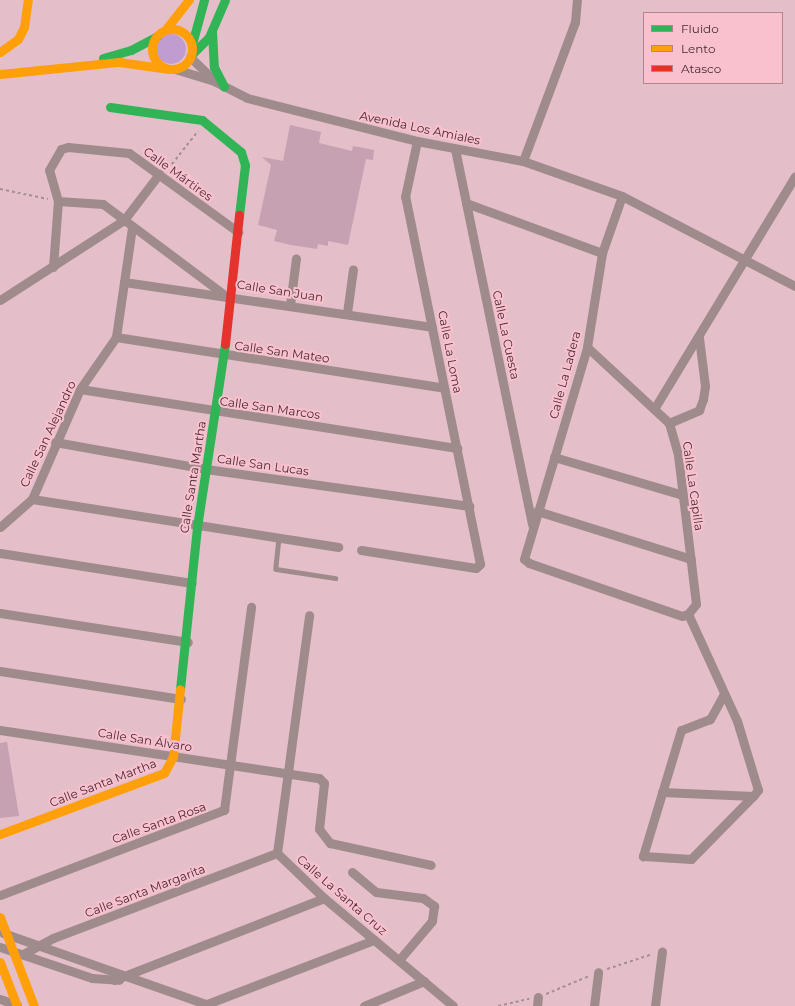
<!DOCTYPE html>
<html>
<head>
<meta charset="utf-8">
<style>
	body { margin:0 }
	#map { position:relative; width:795px; height:1006px; overflow:hidden; background:#e4bec8; font-family:Montserrat,sans-serif }
	div>[style] { position:absolute }
	.green>* { inset:0; background:#c19cd0 }
	.round { border-radius:50% }
	.building>* { inset:0; background:#c5a1b1 }
	.path>* { height:1.5px; margin-top:-0.75px; transform-origin:0; background:repeating-linear-gradient(90deg,#a48f92 0 3px,transparent 0 6px) }
	.lane>* { height:4.5px; margin:-2.25px; padding:0 2.25px; transform-origin:2.25px; border-radius:2.25px; background:#9f8b8c }
	.street>* { height:9px; margin:-4.5px; padding:0 4.5px; transform-origin:4.5px; border-radius:4.5px; background:#9f8b8c }
	.fast>* { height:9px; margin:-4.5px; padding:0 4.5px; transform-origin:4.5px; border-radius:4.5px; background:#30b455 }
	.slow>* { height:9px; margin:-4.5px; padding:0 4.5px; transform-origin:4.5px; border-radius:4.5px; background:#ff9f0a }
	.slow>.ring { margin:-4.5px; padding:0; box-sizing:content-box; background:none; border:9px solid #ff9f0a; border-radius:50% }
	.jam>* { height:9px; margin:-4.5px; padding:0 4.5px; transform-origin:4.5px; border-radius:4.5px; background:#e5322d }
	span { translate:-50% -50%; white-space:nowrap; text-align:center; line-height:1.15; -webkit-text-stroke:4px #f9c0ce; paint-order:stroke }
	.street-label { font-size:12px; color:#472b33 }
	.legend { position:absolute; left:643px; top:12px; width:140px; height:72px; box-sizing:border-box; background:#f9c0ce; border:1px solid #b28490; margin:0; padding:5px 7px; list-style:none; font-size:12px; color:#472b33 }
	.legend li { display:flex; align-items:center; gap:8px; height:20px }
	.legend b { width:20px; border:1px solid #b28490 }
</style>
</head>
<body>
<div id="map">
	<div class="green">
		<div class="round" style="left:156px;top:34px;width:30px;height:30px"></div>
	</div>
	<div class="building">
		<div style="clip-path:polygon(290px 125px,321px 132px,319px 143px,352px 151px,353px 146px,374px 150px,373px 160px,366px 159px,348px 245px,328px 241px,328px 246px,318px 244px,317px 249px,291px 245px,274px 241px,277px 230px,258px 225px,271px 165px,262px 157px,283px 161px)"></div>
		<div style="clip-path:polygon(7px 742px,19px 816px,0 818px,0 743px)"></div>
	</div>
	<div class="path">
		<div style="left:168px;top:169px;width:48px;rotate:-51.7deg"></div>
		<div style="left:0;top:189px;width:49px;rotate:11.8deg"></div>
		<div style="left:607px;top:969px;width:48px;rotate:-18.1deg"></div>
		<div style="left:546px;top:994px;width:47px;rotate:-22.7deg"></div>
		<div style="left:498px;top:1006px;width:32px;rotate:-13deg"></div>
	</div>
	<div class="lane">
		<div style="left:279px;top:538px;width:31px;rotate:96deg"></div>
		<div style="left:276px;top:569px;width:60px;rotate:8.7deg"></div>
	</div>
	<div class="street">
		<div style="left:190px;top:57px;width:30px;rotate:44deg"></div>
		<div style="left:175px;top:69px;width:41px;rotate:17.1deg"></div>
		<div style="left:214px;top:81px;width:37px;rotate:27deg"></div>
		<div style="left:247px;top:98px;width:175px;rotate:14.2deg"></div>
		<div style="left:417px;top:141px;width:108px;rotate:10.7deg"></div>
		<div style="left:523px;top:161px;width:105px;rotate:19.5deg"></div>
		<div style="left:622px;top:196px;width:195px;rotate:27.5deg"></div>
		<div style="left:455px;top:149px;width:383px;rotate:78.4deg"></div>
		<div style="left:523px;top:161px;width:148px;rotate:-69.5deg"></div>
		<div style="left:575px;top:22px;width:22px;rotate:-85deg"></div>
		<div style="left:58px;top:201px;width:45px;rotate:3.8deg"></div>
		<div style="left:103px;top:204px;width:149px;rotate:36.8deg"></div>
		<div style="left:466px;top:203px;width:145px;rotate:20.2deg"></div>
		<div style="left:53px;top:267px;width:66px;rotate:-85.7deg"></div>
		<div style="left:58px;top:201px;width:32px;rotate:-106deg"></div>
		<div style="left:49px;top:170px;width:24px;rotate:-60deg"></div>
		<div style="left:61px;top:149px;width:7px;rotate:-16deg"></div>
		<div style="left:68px;top:147px;width:61px;rotate:5.6deg"></div>
		<div style="left:129px;top:153px;width:135px;rotate:35.9deg"></div>
		<div style="left:124px;top:282px;width:311px;rotate:8.3deg"></div>
		<div style="left:0;top:300px;width:148px;rotate:-32.8deg"></div>
		<div style="left:124px;top:220px;width:58px;rotate:-52.7deg"></div>
		<div style="left:290px;top:305px;width:47px;rotate:-82.7deg"></div>
		<div style="left:347px;top:313px;width:44px;rotate:-82.2deg"></div>
		<div style="left:116px;top:337px;width:332px;rotate:8.8deg"></div>
		<div style="left:587px;top:347px;width:112px;rotate:42.8deg"></div>
		<div style="left:669px;top:423px;width:33px;rotate:74deg"></div>
		<div style="left:678px;top:455px;width:150px;rotate:83.1deg"></div>
		<div style="left:696px;top:604px;width:13px;rotate:129deg"></div>
		<div style="left:688px;top:614px;width:6px;rotate:162deg"></div>
		<div style="left:682px;top:616px;width:162px;rotate:-160.9deg"></div>
		<div style="left:529px;top:563px;width:6px;rotate:-141deg"></div>
		<div style="left:524px;top:559px;width:221px;rotate:-73.4deg"></div>
		<div style="left:587px;top:347px;width:95px;rotate:-80.9deg"></div>
		<div style="left:602px;top:253px;width:60px;rotate:-70.7deg"></div>
		<div style="left:80px;top:389px;width:382px;rotate:8.9deg"></div>
		<div style="left:654px;top:409px;width:272px;rotate:-58.8deg"></div>
		<div style="left:669px;top:423px;width:33px;rotate:-23deg"></div>
		<div style="left:699px;top:410px;width:12px;rotate:-70deg"></div>
		<div style="left:703px;top:399px;width:13px;rotate:-81deg"></div>
		<div style="left:705px;top:386px;width:48px;rotate:-97.1deg"></div>
		<div style="left:55px;top:442px;width:153px;rotate:10.1deg"></div>
		<div style="left:206px;top:469px;width:266px;rotate:8deg"></div>
		<div style="left:554px;top:457px;width:134px;rotate:16.4deg"></div>
		<div style="left:32px;top:499px;width:310px;rotate:8.9deg"></div>
		<div style="left:537px;top:511px;width:161px;rotate:17.3deg"></div>
		<div style="left:0;top:527px;width:43px;rotate:-41.2deg"></div>
		<div style="left:32px;top:499px;width:120px;rotate:-66.4deg"></div>
		<div style="left:80px;top:389px;width:63px;rotate:-55.3deg"></div>
		<div style="left:116px;top:337px;width:111px;rotate:-81.7deg"></div>
		<div style="left:361px;top:550px;width:116px;rotate:8.9deg"></div>
		<div style="left:476px;top:568px;width:6px;rotate:-45deg"></div>
		<div style="left:480px;top:564px;width:375px;rotate:-101.5deg"></div>
		<div style="left:405px;top:197px;width:57px;rotate:-77.9deg"></div>
		<div style="left:0;top:553px;width:194px;rotate:8.9deg"></div>
		<div style="left:0;top:613px;width:190px;rotate:8.8deg"></div>
		<div style="left:0;top:671px;width:183px;rotate:8.8deg"></div>
		<div style="left:724px;top:694px;width:29px;rotate:119deg"></div>
		<div style="left:710px;top:719px;width:31px;rotate:159deg"></div>
		<div style="left:681px;top:730px;width:132px;rotate:106.8deg"></div>
		<div style="left:643px;top:856px;width:48px;rotate:3.6deg"></div>
		<div style="left:691px;top:859px;width:88px;rotate:-45.5deg"></div>
		<div style="left:0;top:730px;width:323px;rotate:8.6deg"></div>
		<div style="left:319px;top:778px;width:7px;rotate:45deg"></div>
		<div style="left:324px;top:783px;width:46px;rotate:96.2deg"></div>
		<div style="left:319px;top:829px;width:18px;rotate:52deg"></div>
		<div style="left:330px;top:843px;width:103px;rotate:12.3deg"></div>
		<div style="left:662px;top:792px;width:91px;rotate:2.5deg"></div>
		<div style="left:753px;top:796px;width:8px;rotate:-50deg"></div>
		<div style="left:758px;top:790px;width:72px;rotate:-106.9deg"></div>
		<div style="left:737px;top:721px;width:118px;rotate:-114.6deg"></div>
		<div style="left:277px;top:853px;width:240px;rotate:-82.3deg"></div>
		<div style="left:277px;top:853px;width:65px;rotate:43.8deg"></div>
		<div style="left:324px;top:898px;width:168px;rotate:39.9deg"></div>
		<div style="left:352px;top:872px;width:31px;rotate:40deg"></div>
		<div style="left:376px;top:892px;width:47px;rotate:7.3deg"></div>
		<div style="left:423px;top:898px;width:14px;rotate:36deg"></div>
		<div style="left:434px;top:906px;width:15px;rotate:98deg"></div>
		<div style="left:432px;top:921px;width:51px;rotate:130.2deg"></div>
		<div style="left:0;top:895px;width:240px;rotate:-20.8deg"></div>
		<div style="left:224px;top:810px;width:205px;rotate:-82.4deg"></div>
		<div style="left:3px;top:933px;width:220px;rotate:19.3deg"></div>
		<div style="left:0;top:947px;width:97px;rotate:18.6deg"></div>
		<div style="left:92px;top:978px;width:27px;rotate:4deg"></div>
		<div style="left:23px;top:954px;width:34px;rotate:-28deg"></div>
		<div style="left:53px;top:938px;width:240px;rotate:-20.8deg"></div>
		<div style="left:114px;top:980px;width:225px;rotate:-21.3deg"></div>
		<div style="left:0;top:999px;width:18px;rotate:19deg"></div>
		<div style="left:207px;top:1004px;width:179px;rotate:-21deg"></div>
		<div style="left:364px;top:1006px;width:65px;rotate:-22.6deg"></div>
		<div style="left:537px;top:1006px;width:9px;rotate:-84deg"></div>
		<div style="left:594px;top:1006px;width:34px;rotate:-83deg"></div>
		<div style="left:655px;top:1006px;width:55px;rotate:-82.7deg"></div>
	</div>
	<div class="fast">
		<div style="left:212px;top:31px;width:36px;rotate:87deg"></div>
		<div style="left:214px;top:67px;width:22px;rotate:63deg"></div>
		<div style="left:192px;top:44px;width:46px;rotate:-74.7deg"></div>
		<div style="left:191px;top:55px;width:25px;rotate:-45deg"></div>
		<div style="left:209px;top:37px;width:40px;rotate:-66.6deg"></div>
		<div style="left:103px;top:58px;width:29px;rotate:-16deg"></div>
		<div style="left:131px;top:50px;width:30px;rotate:-28deg"></div>
		<div style="left:110px;top:107px;width:93px;rotate:8deg"></div>
		<div style="left:202px;top:120px;width:50px;rotate:39.4deg"></div>
		<div style="left:241px;top:152px;width:14px;rotate:73deg"></div>
		<div style="left:245px;top:165px;width:50px;rotate:96.8deg"></div>
		<div style="left:180px;top:689px;width:163px;rotate:-84deg"></div>
		<div style="left:197px;top:527px;width:185px;rotate:-81.3deg"></div>
	</div>
	<div class="slow">
		<div class="ring" style="left:152px;top:29px;width:31px;height:31px"></div>
		<div style="left:166px;top:29px;width:37px;rotate:-52deg"></div>
		<div style="left:0;top:52px;width:22px;rotate:-36deg"></div>
		<div style="left:18px;top:39px;width:13px;rotate:-63deg"></div>
		<div style="left:24px;top:27px;width:27px;rotate:-82deg"></div>
		<div style="left:0;top:74px;width:120px;rotate:-5.8deg"></div>
		<div style="left:119px;top:62px;width:49px;rotate:8.1deg"></div>
		<div style="left:0;top:834px;width:175px;rotate:-20.4deg"></div>
		<div style="left:164px;top:773px;width:18px;rotate:-61deg"></div>
		<div style="left:173px;top:757px;width:68px;rotate:-84.1deg"></div>
		<div style="left:0;top:917px;width:95px;rotate:69.1deg"></div>
		<div style="left:0;top:962px;width:47px;rotate:68.9deg"></div>
	</div>
	<div class="jam">
		<div style="left:225px;top:344px;width:130px;rotate:-83.8deg"></div>
	</div>
	<div class="street-label">
		<span style="left:420px;top:128px;rotate:12deg">Avenida Los Amiales</span>
		<span style="left:178px;top:174px;rotate:36deg">Calle Mártires</span>
		<span style="left:280px;top:291px;rotate:9deg">Calle San Juan</span>
		<span style="left:506px;top:335px;rotate:78deg">Calle La Cuesta</span>
		<span style="left:282px;top:352px;rotate:8deg">Calle San Mateo</span>
		<span style="left:450px;top:352px;rotate:79deg">Calle La Loma</span>
		<span style="left:565px;top:375px;rotate:-75deg">Calle La Ladera</span>
		<span style="left:270px;top:408px;rotate:8deg">Calle San Marcos</span>
		<span style="left:48px;top:434px;rotate:-65deg">Calle San Alejandro</span>
		<span style="left:263px;top:465px;rotate:8deg">Calle San Lucas</span>
		<span style="left:193px;top:477px;rotate:-81deg">Calle Santa Martha</span>
		<span style="left:693px;top:486px;rotate:82deg">Calle La Capilla</span>
		<span style="left:145px;top:740px;rotate:9deg">Calle San Álvaro</span>
		<span style="left:103px;top:783px;rotate:-21deg">Calle Santa Martha</span>
		<span style="left:159px;top:823px;rotate:-20deg">Calle Santa Rosa</span>
		<span style="left:145px;top:891px;rotate:-21deg">Calle Santa Margarita</span>
		<span style="left:342px;top:895px;rotate:41deg">Calle La Santa Cruz</span>
	</div>
	<ul class="legend">
	<li><b style="height:5px;background:#30b455"></b>Fluido</li>
	<li><b style="height:5px;background:#ff9f0a"></b>Lento</li>
	<li><b style="height:5px;background:#e5322d"></b>Atasco</li>
	</ul>
</div>
</body>
</html>
